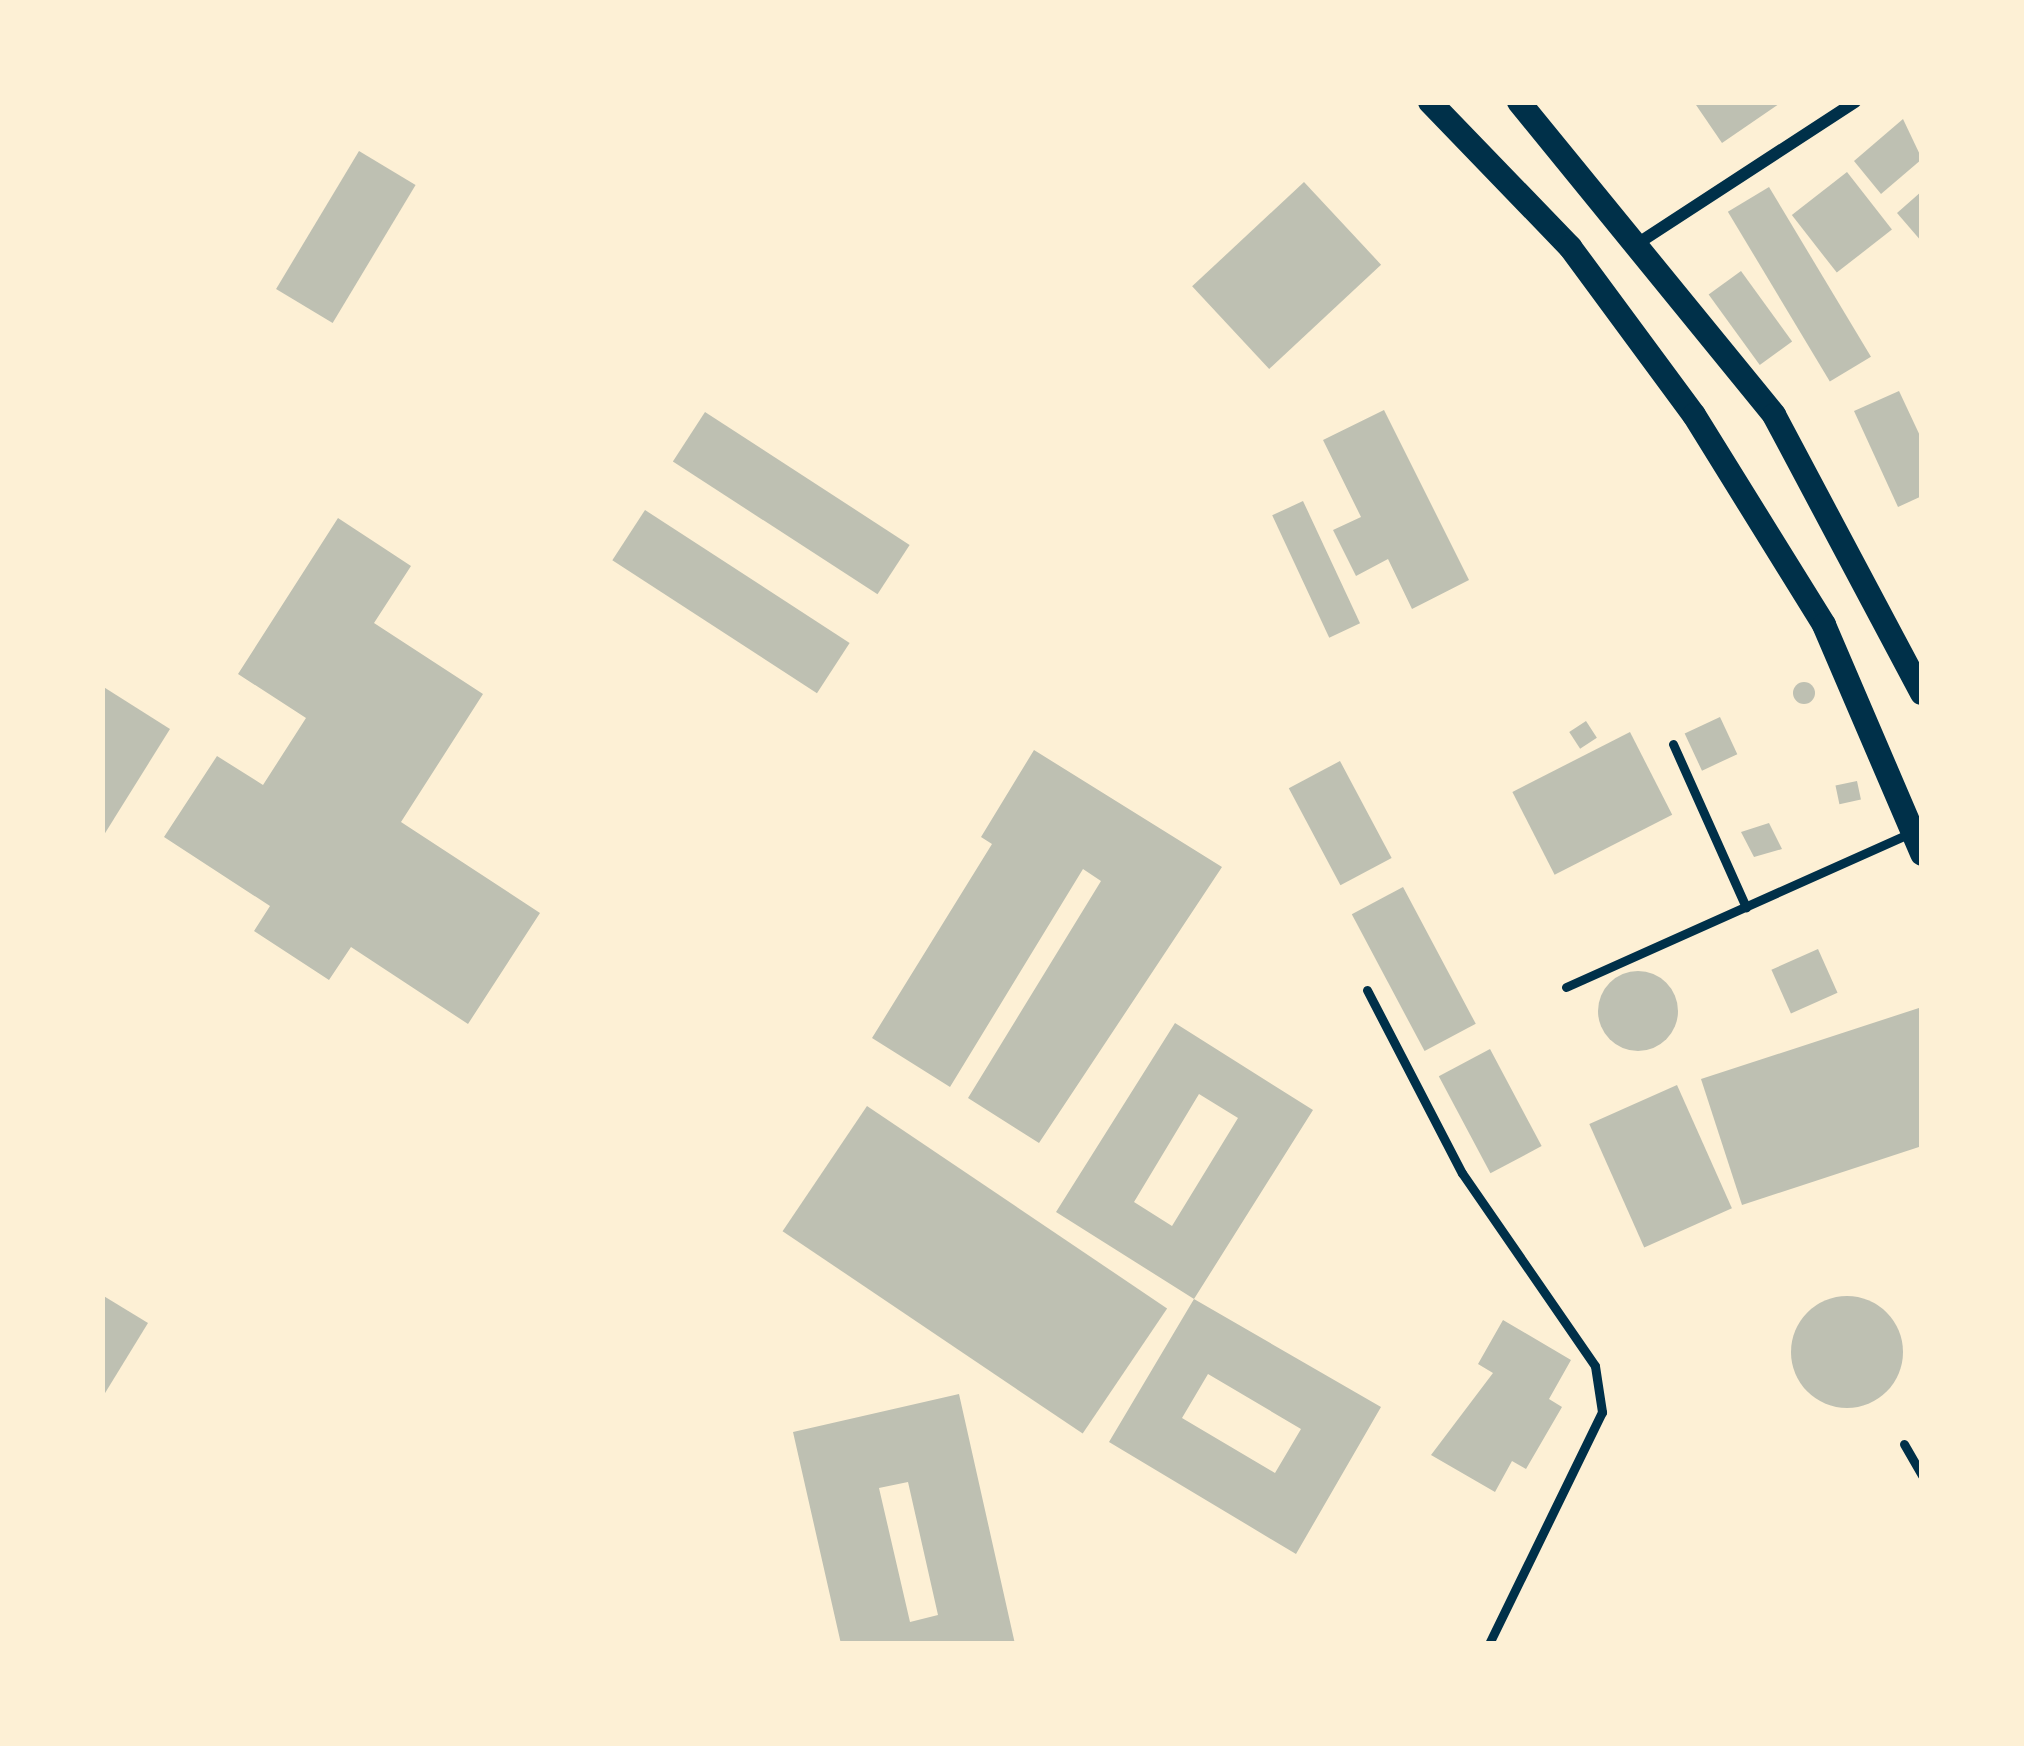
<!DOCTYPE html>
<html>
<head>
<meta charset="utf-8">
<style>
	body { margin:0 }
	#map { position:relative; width:2024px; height:1746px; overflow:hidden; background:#fdf0d5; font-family:"Playfair Display",serif }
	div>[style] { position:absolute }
	.building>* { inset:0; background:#bec0b2; transform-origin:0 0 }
	.round { border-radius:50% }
	.service>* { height:9px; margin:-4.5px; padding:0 4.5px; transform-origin:4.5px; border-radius:4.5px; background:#003049 }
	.minor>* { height:12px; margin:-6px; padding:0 6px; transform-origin:6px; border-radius:6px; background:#003049 }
	.secondary>* { height:24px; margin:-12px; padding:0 12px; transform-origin:12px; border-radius:12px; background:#003049 }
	span { translate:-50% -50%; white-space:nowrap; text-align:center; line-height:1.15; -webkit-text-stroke:12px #fdf0d5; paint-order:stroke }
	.frame { position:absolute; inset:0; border:105px solid #fdf0d5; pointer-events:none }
</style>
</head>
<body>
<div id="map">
	<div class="building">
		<div style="clip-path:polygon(1694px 102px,1782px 102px,1722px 143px)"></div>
		<div style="clip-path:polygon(1903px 119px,1922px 159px,1881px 194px,1854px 161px)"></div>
		<div style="left:359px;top:151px;width:66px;height:161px;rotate:31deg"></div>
		<div style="left:1847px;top:172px;width:73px;height:70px;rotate:52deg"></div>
		<div style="left:1304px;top:182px;width:113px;height:153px;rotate:47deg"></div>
		<div style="left:1769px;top:187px;width:198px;height:48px;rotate:59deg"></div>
		<div style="clip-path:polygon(1922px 191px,1922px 242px,1897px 213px)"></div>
		<div style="left:1741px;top:271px;width:87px;height:40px;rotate:54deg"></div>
		<div style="clip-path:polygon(1899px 391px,1922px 440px,1922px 496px,1898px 507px,1854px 411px)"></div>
		<div style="clip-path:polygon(1384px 410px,1469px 580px,1412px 609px,1388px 559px,1356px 576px,1333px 530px,1361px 517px,1323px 440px)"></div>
		<div style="left:705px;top:412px;width:244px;height:59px;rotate:33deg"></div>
		<div style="left:1303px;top:501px;width:135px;height:34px;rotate:65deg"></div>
		<div style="left:645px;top:510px;width:244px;height:60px;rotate:33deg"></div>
		<div style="clip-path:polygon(338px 518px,411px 566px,374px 623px,483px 694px,401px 822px,540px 913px,468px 1024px,351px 947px,329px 980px,254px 931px,270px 906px,164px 837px,217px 756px,263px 785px,306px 718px,238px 674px)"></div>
		<div class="round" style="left:1793px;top:682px;width:22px;height:22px"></div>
		<div style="clip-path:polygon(102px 686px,170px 729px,102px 838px)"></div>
		<div style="left:1720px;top:717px;width:41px;height:39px;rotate:65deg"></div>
		<div style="left:1586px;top:721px;width:20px;height:20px;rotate:57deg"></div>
		<div style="left:1630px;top:732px;width:93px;height:132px;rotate:63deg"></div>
		<div style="clip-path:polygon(1034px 750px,1222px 867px,1039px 1143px,968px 1098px,1101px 881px,1083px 869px,950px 1087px,872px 1038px,992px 844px,981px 837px)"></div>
		<div style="left:1340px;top:761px;width:110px;height:58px;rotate:62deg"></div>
		<div style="left:1857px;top:781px;width:19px;height:22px;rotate:78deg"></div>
		<div style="clip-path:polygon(1769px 823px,1782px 849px,1754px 857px,1741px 832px)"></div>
		<div style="left:1403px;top:887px;width:155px;height:58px;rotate:62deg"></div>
		<div style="left:1818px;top:949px;width:48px;height:51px;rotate:66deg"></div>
		<div class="round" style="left:1598px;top:971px;width:80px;height:80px"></div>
		<div style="clip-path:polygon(1922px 1007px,1922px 1146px,1742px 1205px,1701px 1079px)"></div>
		<div style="clip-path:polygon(evenodd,1175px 1023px,1313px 1110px,1194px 1299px,1056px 1212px,1175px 1023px,1199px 1094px,1238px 1118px,1172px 1226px,1134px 1202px,1199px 1094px)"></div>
		<div style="left:1490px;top:1049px;width:110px;height:58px;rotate:62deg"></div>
		<div style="left:1677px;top:1085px;width:135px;height:96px;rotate:66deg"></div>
		<div style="left:867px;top:1106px;width:362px;height:151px;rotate:34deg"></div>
		<div style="clip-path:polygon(102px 1295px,148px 1323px,102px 1398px)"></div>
		<div class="round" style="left:1791px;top:1296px;width:112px;height:112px"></div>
		<div style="clip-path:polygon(evenodd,1194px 1299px,1381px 1407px,1296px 1554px,1109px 1442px,1194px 1299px,1208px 1374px,1301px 1429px,1275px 1473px,1182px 1418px,1208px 1374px)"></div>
		<div style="clip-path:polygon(1503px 1320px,1571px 1360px,1549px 1399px,1562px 1407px,1526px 1469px,1512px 1461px,1495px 1492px,1431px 1455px,1493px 1373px,1478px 1364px)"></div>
		<div style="clip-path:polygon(evenodd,959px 1394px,1015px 1644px,841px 1644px,793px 1432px,959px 1394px,908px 1482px,938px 1615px,910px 1622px,879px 1488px,908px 1482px)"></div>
	</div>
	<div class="service">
		<div style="left:1673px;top:744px;width:179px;rotate:65.9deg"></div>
		<div style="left:1566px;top:987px;width:377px;rotate:-24.1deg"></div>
		<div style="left:1367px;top:990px;width:206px;rotate:62.6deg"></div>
		<div style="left:1462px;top:1173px;width:234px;rotate:55.4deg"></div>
		<div style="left:1595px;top:1366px;width:47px;rotate:81.3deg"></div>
		<div style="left:1602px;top:1412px;width:258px;rotate:116deg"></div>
		<div style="left:1904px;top:1444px;width:36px;rotate:60deg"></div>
	</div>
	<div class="minor">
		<div style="left:1640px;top:242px;width:257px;rotate:-33.1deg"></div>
	</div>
	<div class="secondary">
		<div style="left:1430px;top:102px;width:202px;rotate:46deg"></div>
		<div style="left:1570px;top:247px;width:209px;rotate:53.6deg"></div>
		<div style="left:1694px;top:415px;width:247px;rotate:58.2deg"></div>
		<div style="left:1824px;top:625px;width:249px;rotate:66.8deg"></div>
		<div style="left:1519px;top:102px;width:404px;rotate:50.8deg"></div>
		<div style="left:1774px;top:415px;width:315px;rotate:62deg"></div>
	</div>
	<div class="frame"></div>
</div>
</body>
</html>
